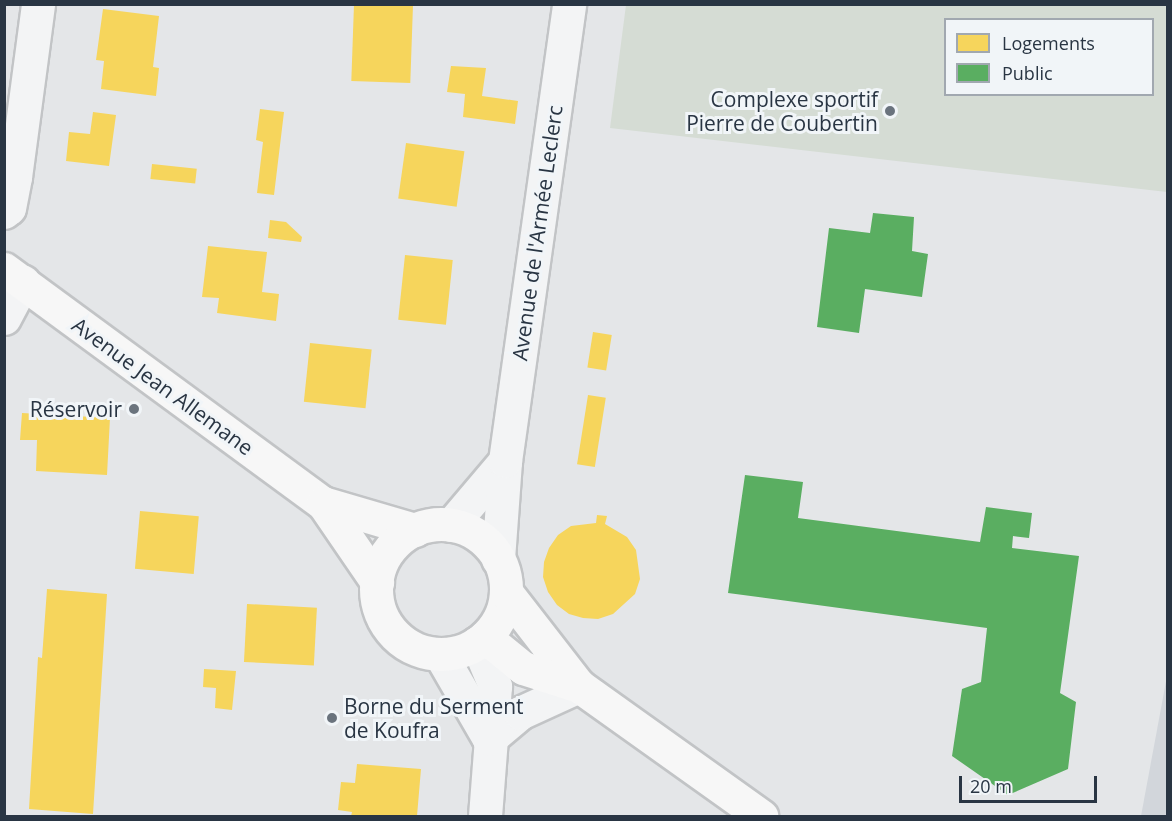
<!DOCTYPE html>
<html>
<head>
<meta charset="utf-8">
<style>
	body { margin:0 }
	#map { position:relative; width:1172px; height:821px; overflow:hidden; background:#e4e6e8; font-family:"Open Sans",sans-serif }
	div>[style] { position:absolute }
	.built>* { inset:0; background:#d2d6db }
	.green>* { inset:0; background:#d5dcd4 }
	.homes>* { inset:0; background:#f6d55c; transform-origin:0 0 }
	.public>* { inset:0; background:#5aae61 }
	.roads { filter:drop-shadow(2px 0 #c2c4c6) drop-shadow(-2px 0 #c2c4c6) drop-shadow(0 2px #c2c4c6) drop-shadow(0 -2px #c2c4c6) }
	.minor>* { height:33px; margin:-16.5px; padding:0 16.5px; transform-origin:16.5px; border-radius:16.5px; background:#f3f4f5 }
	.tertiary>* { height:33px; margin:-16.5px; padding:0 16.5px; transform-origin:16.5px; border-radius:16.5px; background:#f3f4f5 }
	.secondary>* { height:33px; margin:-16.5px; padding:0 16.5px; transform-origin:16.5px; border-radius:16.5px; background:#f7f7f7 }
	.secondary>.ring { margin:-16.5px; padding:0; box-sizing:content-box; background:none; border:33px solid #f7f7f7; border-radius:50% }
	.dots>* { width:16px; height:16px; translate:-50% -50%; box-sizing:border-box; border:3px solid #f1f5f8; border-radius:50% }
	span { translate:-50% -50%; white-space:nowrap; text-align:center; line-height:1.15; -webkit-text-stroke:6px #f1f5f8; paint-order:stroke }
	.poi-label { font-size:21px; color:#293543 }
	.right { translate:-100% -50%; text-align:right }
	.left { translate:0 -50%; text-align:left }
	.street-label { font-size:21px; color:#293543 }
	.frame { position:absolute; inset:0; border:6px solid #293543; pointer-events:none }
	.legend { position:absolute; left:944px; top:18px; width:210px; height:78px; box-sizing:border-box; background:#f1f5f8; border:2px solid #a1a8b0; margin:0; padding:8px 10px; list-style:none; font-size:18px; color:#293543 }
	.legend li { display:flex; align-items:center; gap:12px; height:30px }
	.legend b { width:30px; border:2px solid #a1a8b0 }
	.scale { position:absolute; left:959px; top:776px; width:138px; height:27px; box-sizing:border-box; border:3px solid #293543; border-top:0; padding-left:8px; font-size:18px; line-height:21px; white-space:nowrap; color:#293543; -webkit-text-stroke:4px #f1f5f8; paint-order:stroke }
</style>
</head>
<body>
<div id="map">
	<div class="built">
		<div style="clip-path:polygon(1167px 676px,1167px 816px,1141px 816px)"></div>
	</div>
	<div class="green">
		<div style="clip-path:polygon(evenodd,626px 5px,1167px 5px,1167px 192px,610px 128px,626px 5px,946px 20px,1152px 20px,1152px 94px,946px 94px,946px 20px)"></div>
	</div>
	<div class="homes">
		<div style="left:354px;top:4px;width:59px;height:77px;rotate:2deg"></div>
		<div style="clip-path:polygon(103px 9px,159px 16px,153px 67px,159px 68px,156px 96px,101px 89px,104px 61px,96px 60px)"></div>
		<div style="clip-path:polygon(451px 66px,486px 68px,482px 96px,518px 101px,515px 124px,463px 117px,465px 94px,447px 92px)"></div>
		<div style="clip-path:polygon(260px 109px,284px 112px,274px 195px,257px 193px,263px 142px,256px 140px)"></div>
		<div style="clip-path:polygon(93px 112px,116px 115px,109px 166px,66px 161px,69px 132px,90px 134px)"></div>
		<div style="left:406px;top:143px;width:59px;height:56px;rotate:8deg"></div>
		<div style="left:152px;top:164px;width:45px;height:15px;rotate:6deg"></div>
		<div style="clip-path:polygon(270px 220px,286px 222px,302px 237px,301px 242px,268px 238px)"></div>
		<div style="clip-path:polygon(208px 246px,267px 252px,262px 292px,279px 294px,276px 321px,217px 313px,219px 298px,202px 297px)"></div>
		<div style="left:405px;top:255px;width:48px;height:65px;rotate:6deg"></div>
		<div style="left:593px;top:332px;width:19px;height:36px;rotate:9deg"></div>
		<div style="left:310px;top:343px;width:62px;height:59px;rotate:6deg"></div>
		<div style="left:588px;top:395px;width:18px;height:70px;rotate:9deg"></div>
		<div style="clip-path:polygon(22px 413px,110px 418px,107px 475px,36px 471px,37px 440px,20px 440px)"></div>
		<div style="left:140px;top:511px;width:59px;height:58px;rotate:5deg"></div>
		<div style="clip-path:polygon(597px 515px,607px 516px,605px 524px,627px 537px,636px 550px,640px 579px,635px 594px,613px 614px,598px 619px,583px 618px,569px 614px,557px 605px,548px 592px,543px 577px,544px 562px,549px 548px,558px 535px,571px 526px,596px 523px)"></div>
		<div style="clip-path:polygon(47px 589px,107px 594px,93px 814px,29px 809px,38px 657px,42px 658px)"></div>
		<div style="left:247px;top:604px;width:70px;height:58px;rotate:3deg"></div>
		<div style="clip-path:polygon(204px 669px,236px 671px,232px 710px,215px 708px,216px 688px,203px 687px)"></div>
		<div style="clip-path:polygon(357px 764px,421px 769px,417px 816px,351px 816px,352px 812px,338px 810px,341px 782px,355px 783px)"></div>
	</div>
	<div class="public">
		<div style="clip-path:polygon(873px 213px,914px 217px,912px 251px,928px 254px,922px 297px,865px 289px,859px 333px,817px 327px,829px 228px,870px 233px)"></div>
		<div style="clip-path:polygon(745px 475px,803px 482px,798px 518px,980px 542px,986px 507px,1032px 513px,1029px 538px,1013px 536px,1012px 548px,1079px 556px,1060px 693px,1076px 702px,1068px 769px,1008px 795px,952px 756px,962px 689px,981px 682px,987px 628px,728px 593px)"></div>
	</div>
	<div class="roads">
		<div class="minor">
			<div style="left:4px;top:212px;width:6px;rotate:-39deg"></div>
			<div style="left:9px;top:208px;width:32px;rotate:-79deg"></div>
			<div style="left:15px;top:177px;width:175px;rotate:-82.4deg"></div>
			<div style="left:4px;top:318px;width:41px;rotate:-62.2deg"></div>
		</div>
		<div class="tertiary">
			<div style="left:451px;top:525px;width:84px;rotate:-49.8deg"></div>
			<div style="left:498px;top:559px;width:98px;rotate:-85.9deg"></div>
			<div style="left:505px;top:461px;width:461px;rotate:-82deg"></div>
			<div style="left:477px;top:643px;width:47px;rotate:67.3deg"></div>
			<div style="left:495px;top:686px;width:130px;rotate:94.4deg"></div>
			<div style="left:440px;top:654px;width:98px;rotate:60deg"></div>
			<div style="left:489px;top:739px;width:40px;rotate:-40deg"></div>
			<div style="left:520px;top:713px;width:65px;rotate:-24.6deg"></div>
		</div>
		<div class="secondary">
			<div style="left:4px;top:269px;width:396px;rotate:36.3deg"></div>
			<div style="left:323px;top:503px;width:96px;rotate:55.6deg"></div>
			<div style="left:323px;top:503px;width:96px;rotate:16.4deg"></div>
			<div class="ring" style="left:376px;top:524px;width:97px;height:97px"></div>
			<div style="left:506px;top:592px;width:119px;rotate:52.2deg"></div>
			<div style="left:579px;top:686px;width:224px;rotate:35.5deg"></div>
			<div style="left:485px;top:637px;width:49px;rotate:39.2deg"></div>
			<div style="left:523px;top:668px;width:59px;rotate:17.8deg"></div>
		</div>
	</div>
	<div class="dots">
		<div style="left:890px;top:111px;background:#6a737d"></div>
		<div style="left:134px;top:409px;background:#6a737d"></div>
		<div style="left:332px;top:718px;background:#6a737d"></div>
	</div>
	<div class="poi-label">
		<span class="right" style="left:878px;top:111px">Complexe sportif<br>Pierre de Coubertin</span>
		<span class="right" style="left:122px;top:409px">Réservoir</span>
		<span class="left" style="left:344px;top:718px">Borne du Serment<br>de Koufra</span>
	</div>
	<div class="street-label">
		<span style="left:537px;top:233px;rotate:-82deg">Avenue de l'Armée Leclerc</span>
		<span style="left:163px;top:386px;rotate:36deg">Avenue Jean Allemane</span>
	</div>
	<div class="frame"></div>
	<ul class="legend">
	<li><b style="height:16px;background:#f6d55c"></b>Logements</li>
	<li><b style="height:16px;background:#5aae61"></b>Public</li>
	</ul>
	<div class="scale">20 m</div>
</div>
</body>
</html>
